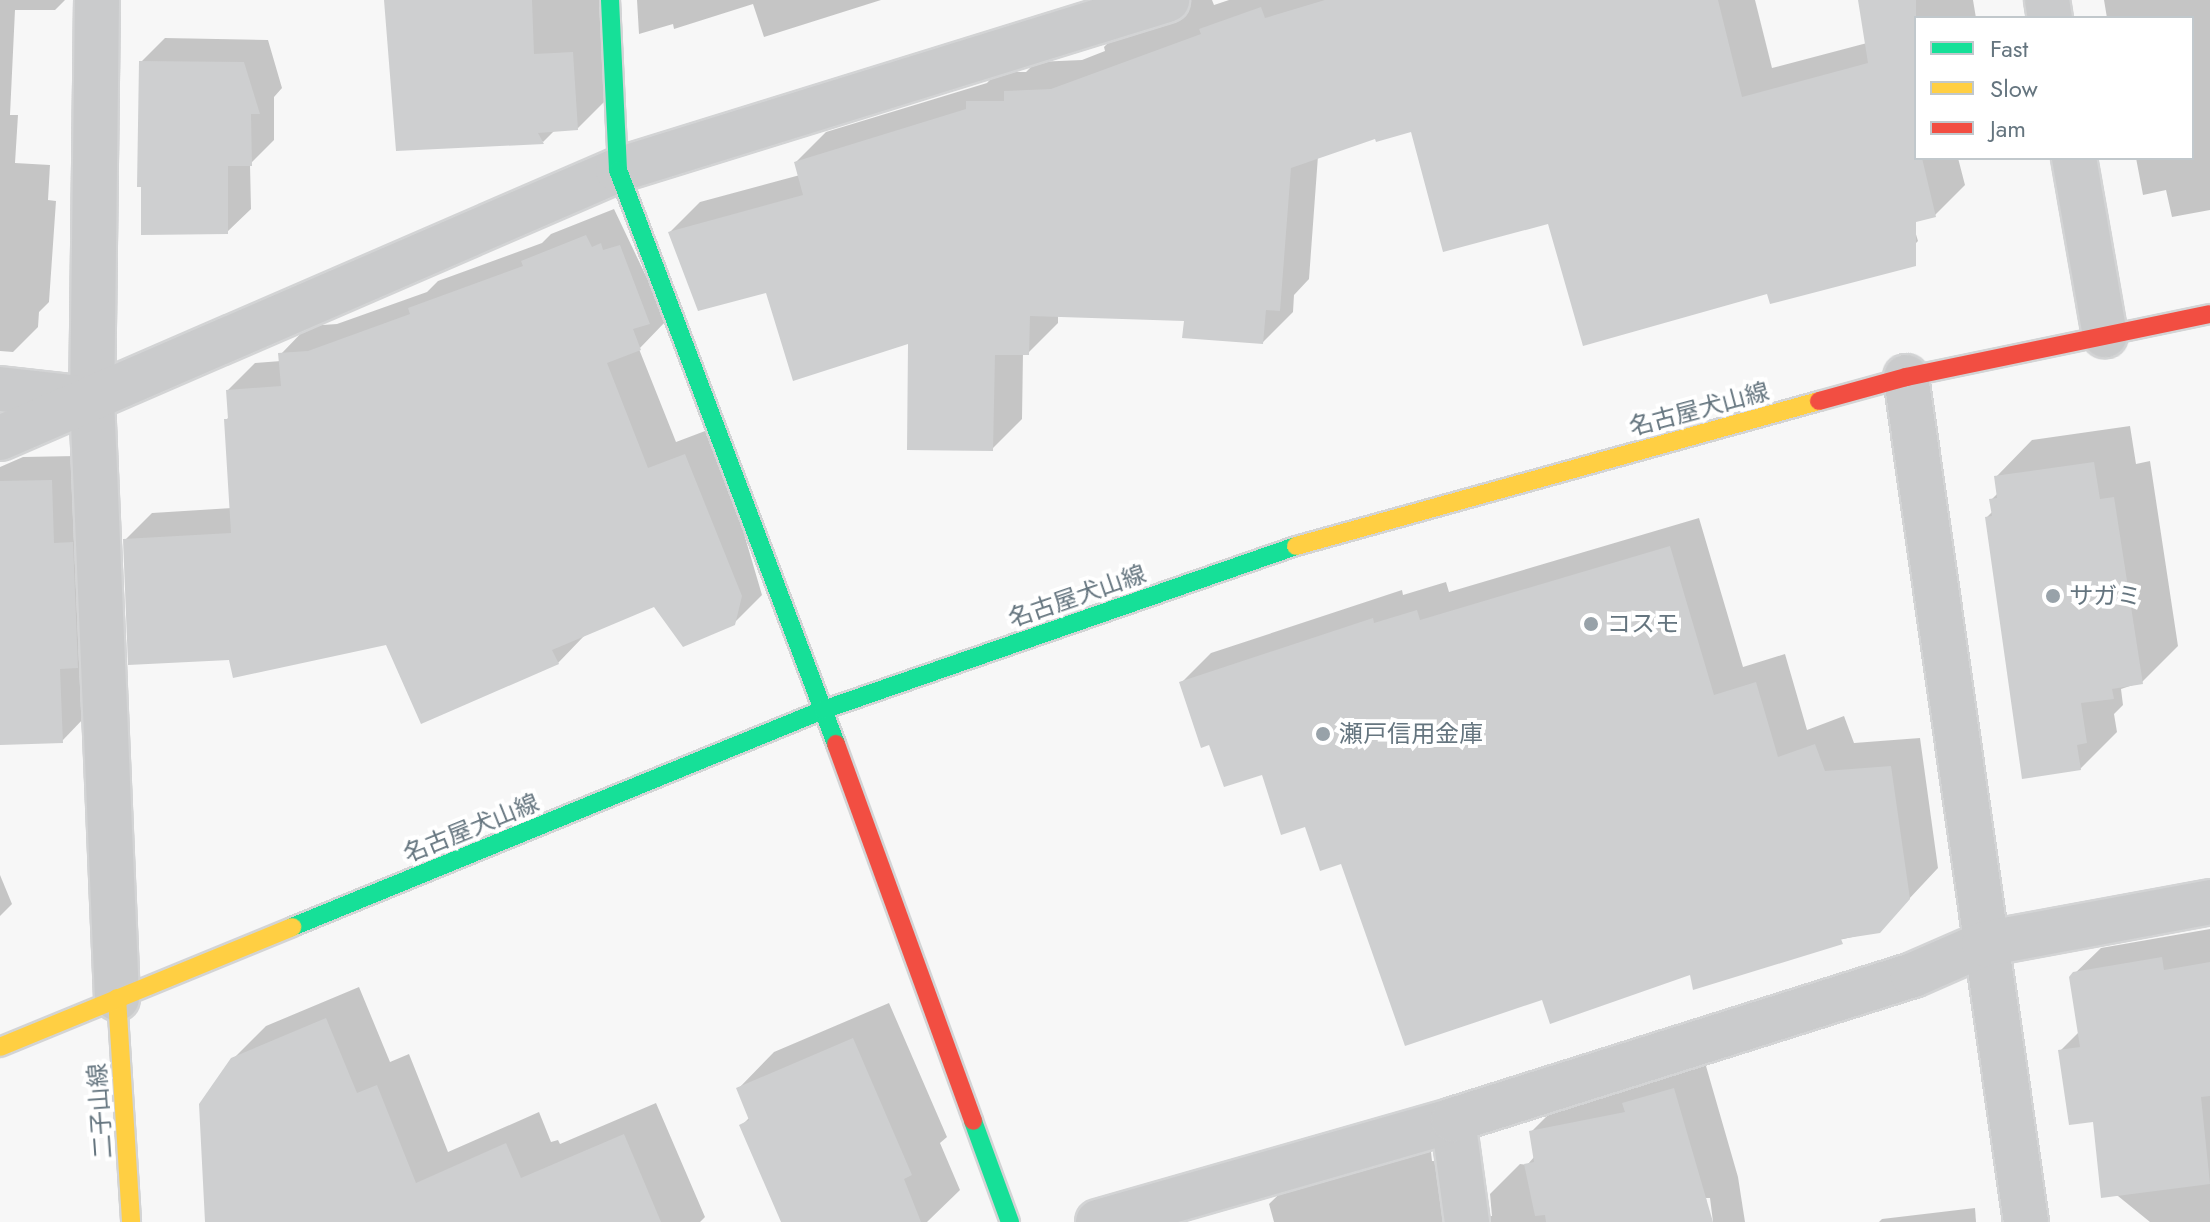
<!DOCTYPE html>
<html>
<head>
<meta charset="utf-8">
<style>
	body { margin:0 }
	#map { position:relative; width:2210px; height:1222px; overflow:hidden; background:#f7f7f7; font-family:Jost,"Noto Sans JP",sans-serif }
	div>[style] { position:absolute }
	.shadow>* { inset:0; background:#0003 }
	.building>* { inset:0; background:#cecfd0 }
	.roads { filter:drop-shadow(2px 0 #d3d4d5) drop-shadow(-2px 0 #d3d4d5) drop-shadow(0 2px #d3d4d5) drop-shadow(0 -2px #d3d4d5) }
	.street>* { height:44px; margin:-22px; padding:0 22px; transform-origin:22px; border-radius:22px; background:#cacbcc }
	.fast>* { height:18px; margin:-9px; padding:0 9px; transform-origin:9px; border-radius:9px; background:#16e098 }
	.slow>* { height:18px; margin:-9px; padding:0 9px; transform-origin:9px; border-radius:9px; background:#ffcf43 }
	.jam>* { height:18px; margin:-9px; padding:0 9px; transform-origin:9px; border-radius:9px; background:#f24e42 }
	.dots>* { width:22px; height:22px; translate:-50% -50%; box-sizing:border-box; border:4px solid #fff; border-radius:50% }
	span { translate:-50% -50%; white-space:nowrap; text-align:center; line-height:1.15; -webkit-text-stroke:8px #fff; paint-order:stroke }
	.street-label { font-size:24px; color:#65757f }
	.poi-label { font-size:24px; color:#65757f }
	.left { translate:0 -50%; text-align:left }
	.legend { position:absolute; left:1914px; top:16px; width:280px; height:144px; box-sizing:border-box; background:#fff; border:2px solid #c1c8cc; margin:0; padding:10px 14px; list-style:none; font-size:24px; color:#65757f }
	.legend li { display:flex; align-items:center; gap:16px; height:40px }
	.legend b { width:40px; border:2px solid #c1c8cc }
</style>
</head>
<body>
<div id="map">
	<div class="shadow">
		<div style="clip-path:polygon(0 0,65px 0,55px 10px,15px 10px,10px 115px,18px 115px,15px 163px,50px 165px,48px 200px,56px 201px,49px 302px,39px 312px,38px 327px,13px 352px,0 351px)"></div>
		<div style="clip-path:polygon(386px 0,617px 0,609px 97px,578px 128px,555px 130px,543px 142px)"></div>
		<div style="clip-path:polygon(637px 0,881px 0,764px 37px,753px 4px,674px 29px,673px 24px,639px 34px)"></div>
		<div style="clip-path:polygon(1186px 0,1212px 0,1214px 5px,1229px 0,1755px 0,1772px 68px,1867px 43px,1860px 0,1973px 0,1976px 18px,1916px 18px,1916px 158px,1958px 158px,1965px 185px,1935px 215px,1912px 221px,1918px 241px,1888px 271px,1769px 292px,1549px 222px,1412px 129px,1376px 136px,1318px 156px,1309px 279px,1294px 295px,1293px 312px,1263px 342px,1186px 319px,1058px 315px,1058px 323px,1028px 353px,1023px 353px,1022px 419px,992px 449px,910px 342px,767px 290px,670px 232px,700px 202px,800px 175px,796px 162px,826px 132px,987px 83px,997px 72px,1026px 72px,1036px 62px,1082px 60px,1105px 51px,1104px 47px,1134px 17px)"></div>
		<div style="clip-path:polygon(2104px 0,2210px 0,2210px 210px,2172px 217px,2166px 190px,2143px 195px,2136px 158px,2192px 158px,2192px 18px,2107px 18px)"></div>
		<div style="clip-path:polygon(165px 38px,268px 40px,282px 88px,274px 97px,274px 140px,250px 164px,251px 209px,227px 232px,141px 62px)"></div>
		<div style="clip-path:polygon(614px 209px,667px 320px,639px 349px,676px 442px,713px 428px,762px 595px,734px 623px,655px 605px,585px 635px,558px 663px,387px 643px,231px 658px,125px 540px,152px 513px,232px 508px,226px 420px,230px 416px,228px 390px,255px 363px,281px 361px,281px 354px,308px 326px,337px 324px,427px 292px,438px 281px,542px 243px,551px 234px)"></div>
		<div style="clip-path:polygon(2130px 426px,2136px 464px,2150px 461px,2178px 646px,2142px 682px,2121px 689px,2123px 705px,2114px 714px,2117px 732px,2080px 769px,1987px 517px,1993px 511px,1991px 500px,1998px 493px,1996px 477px,2032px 440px)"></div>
		<div style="clip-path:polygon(76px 456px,86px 716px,62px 741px,0 743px,0 467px,23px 457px)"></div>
		<div style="clip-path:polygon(1699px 518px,1743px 667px,1785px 654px,1807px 730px,1844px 716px,1854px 743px,1920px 738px,1938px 868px,1879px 931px,1692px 973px,1543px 998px,1342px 862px,1263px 773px,1211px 742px,1182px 682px,1211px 653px,1402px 590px,1403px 595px,1446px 582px,1449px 592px)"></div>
		<div style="clip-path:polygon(0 875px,12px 904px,0 916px)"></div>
		<div style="clip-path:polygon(2210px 929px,2210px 1222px,2150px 1222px,2102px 1183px,2095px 1120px,2060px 1051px,2080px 1031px,2071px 977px,2101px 948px)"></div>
		<div style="clip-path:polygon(359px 987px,390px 1062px,409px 1054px,448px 1152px,539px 1112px,551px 1142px,558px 1140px,560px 1144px,656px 1103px,705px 1217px,700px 1222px,207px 1222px,233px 1059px,266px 1026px)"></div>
		<div style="clip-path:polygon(889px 1003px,947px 1137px,940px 1143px,960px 1190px,927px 1222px,784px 1222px,742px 1125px,750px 1117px,738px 1089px,774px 1052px)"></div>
		<div style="clip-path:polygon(1704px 1059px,1738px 1177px,1745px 1222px,1713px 1222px,1710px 1198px,1706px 1198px,1709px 1222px,1274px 1222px,1269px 1204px,1299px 1175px,1430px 1143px,1432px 1161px,1467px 1162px,1487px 1216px,1492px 1216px,1490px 1194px,1520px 1164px,1527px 1165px,1535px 1156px,1531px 1132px,1561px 1102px,1641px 1086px,1654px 1073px)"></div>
		<div style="clip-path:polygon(1975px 1208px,1976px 1222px,1879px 1222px,1882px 1219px)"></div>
	</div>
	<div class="building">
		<div style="clip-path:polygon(384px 0,532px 0,534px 54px,573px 52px,578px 130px,538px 133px,544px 144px,396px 151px)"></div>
		<div style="clip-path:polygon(1325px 0,1718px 0,1742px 97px,1868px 63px,1858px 0,1916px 0,1916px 158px,1922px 158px,1936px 217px,1916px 222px,1916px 266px,1770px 304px,1767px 294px,1583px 346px,1548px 224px,1443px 252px,1411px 132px,1376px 142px,1375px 139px,1291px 168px,1280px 311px,1266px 310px,1263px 344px,1182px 338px,1184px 321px,1030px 316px,1029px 355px,995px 355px,993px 451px,907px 450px,908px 344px,793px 381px,766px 293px,698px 311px,668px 232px,803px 195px,794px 162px,966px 109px,966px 101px,1004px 101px,1004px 91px,1051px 89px,1201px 34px,1199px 29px,1261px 7px,1265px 18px)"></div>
		<div style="clip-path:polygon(139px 61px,244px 62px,260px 114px,251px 114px,252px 166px,228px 166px,228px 234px,141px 235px,141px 187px,137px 187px)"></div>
		<div style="clip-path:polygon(586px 235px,592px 247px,601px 243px,603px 250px,620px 245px,650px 324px,633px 329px,641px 350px,607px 363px,648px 468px,685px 454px,742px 596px,735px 625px,683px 647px,654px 607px,552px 650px,559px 664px,421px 724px,386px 645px,233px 678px,229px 660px,128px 665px,123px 539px,231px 533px,224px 419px,228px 419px,226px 390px,281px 386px,278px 353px,308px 351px,410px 314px,408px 308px,523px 266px,521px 261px)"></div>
		<div style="clip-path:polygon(2094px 462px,2100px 499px,2114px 497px,2143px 684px,2112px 689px,2114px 699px,2081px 703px,2087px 743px,2077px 745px,2081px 770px,2022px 779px,1985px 517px,1992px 516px,1989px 499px,1997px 498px,1994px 476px)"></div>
		<div style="clip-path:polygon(52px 480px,54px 543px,73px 542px,78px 668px,60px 669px,63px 743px,0 745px,0 481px)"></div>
		<div style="clip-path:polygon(1670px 546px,1714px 695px,1756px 682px,1778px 757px,1815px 744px,1825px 771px,1891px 766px,1910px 899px,1880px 933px,1841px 939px,1843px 944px,1693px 990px,1690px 975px,1550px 1024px,1542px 1000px,1405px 1046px,1341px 864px,1320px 871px,1305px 827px,1281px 835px,1262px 775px,1224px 787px,1209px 745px,1201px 748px,1179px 682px,1373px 618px,1374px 623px,1417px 610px,1420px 620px)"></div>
		<div style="clip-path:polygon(2162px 957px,2164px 970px,2210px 962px,2210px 1096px,2201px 1097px,2210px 1184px,2101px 1198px,2093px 1122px,2069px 1125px,2058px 1050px,2080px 1047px,2069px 977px,2073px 972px)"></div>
		<div style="clip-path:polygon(326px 1018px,357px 1093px,377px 1085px,416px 1183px,506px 1143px,521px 1178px,624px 1134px,661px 1222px,205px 1222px,199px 1104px,231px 1058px)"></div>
		<div style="clip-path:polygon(853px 1038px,912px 1175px,904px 1179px,921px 1222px,781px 1222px,739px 1125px,749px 1120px,736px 1088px)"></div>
		<div style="clip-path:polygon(1674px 1088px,1713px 1222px,1546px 1222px,1545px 1215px,1535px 1216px,1524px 1164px,1534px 1162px,1529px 1131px,1625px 1112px,1622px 1103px)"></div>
	</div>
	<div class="roads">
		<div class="street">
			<div style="left:97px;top:0;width:399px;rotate:90.7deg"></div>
			<div style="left:92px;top:399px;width:600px;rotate:87.61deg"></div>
			<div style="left:2047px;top:0;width:18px;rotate:81deg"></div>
			<div style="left:2074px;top:158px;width:180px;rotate:80.1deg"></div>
			<div style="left:1906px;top:377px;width:853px;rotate:81.92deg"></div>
			<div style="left:0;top:389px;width:90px;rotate:6.4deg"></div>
			<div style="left:0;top:438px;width:674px;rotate:-23.44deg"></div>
			<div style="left:618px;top:170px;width:575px;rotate:-17.21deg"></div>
			<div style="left:1453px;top:1120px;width:103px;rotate:82.2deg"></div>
			<div style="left:1098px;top:1222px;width:369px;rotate:-16deg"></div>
			<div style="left:1453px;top:1120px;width:482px;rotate:-17.5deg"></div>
			<div style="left:1913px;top:975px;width:77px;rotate:-23.6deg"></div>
			<div style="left:1984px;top:944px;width:230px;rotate:-10.5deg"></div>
		</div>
		<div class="fast">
			<div style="left:610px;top:0;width:170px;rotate:87.3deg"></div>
			<div style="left:618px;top:170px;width:614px;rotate:69.2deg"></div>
			<div style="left:292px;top:927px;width:574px;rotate:-22.23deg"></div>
			<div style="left:823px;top:710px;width:501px;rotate:-19.12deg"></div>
			<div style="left:973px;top:1121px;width:108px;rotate:69.9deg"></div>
		</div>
		<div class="slow">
			<div style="left:1296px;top:546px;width:543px;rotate:-15.5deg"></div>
			<div style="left:117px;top:998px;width:224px;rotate:86.4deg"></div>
			<div style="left:0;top:1047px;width:316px;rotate:-22.3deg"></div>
		</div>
		<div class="jam">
			<div style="left:1819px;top:401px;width:90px;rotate:-15.4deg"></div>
			<div style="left:1906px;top:377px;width:310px;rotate:-11.7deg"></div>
			<div style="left:836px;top:744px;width:401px;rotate:70deg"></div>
		</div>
	</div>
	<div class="dots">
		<div style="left:2053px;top:596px;background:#98a2a9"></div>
		<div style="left:1591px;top:624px;background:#98a2a9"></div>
		<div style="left:1323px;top:734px;background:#98a2a9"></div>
	</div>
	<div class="street-label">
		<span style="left:1699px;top:409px;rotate:-15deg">名古屋犬山線</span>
		<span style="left:1077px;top:596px;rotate:-19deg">名古屋犬山線</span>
		<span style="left:471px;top:828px;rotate:-22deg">名古屋犬山線</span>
		<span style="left:100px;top:1111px;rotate:-94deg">二子山線</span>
	</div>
	<div class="poi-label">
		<span class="left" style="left:2069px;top:596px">サガミ</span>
		<span class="left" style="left:1607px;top:624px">コスモ</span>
		<span class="left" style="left:1339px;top:734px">瀬戸信用金庫</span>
	</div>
	<ul class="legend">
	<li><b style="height:10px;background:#16e098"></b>Fast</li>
	<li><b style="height:10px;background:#ffcf43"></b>Slow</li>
	<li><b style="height:10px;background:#f24e42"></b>Jam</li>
	</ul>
</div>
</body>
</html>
